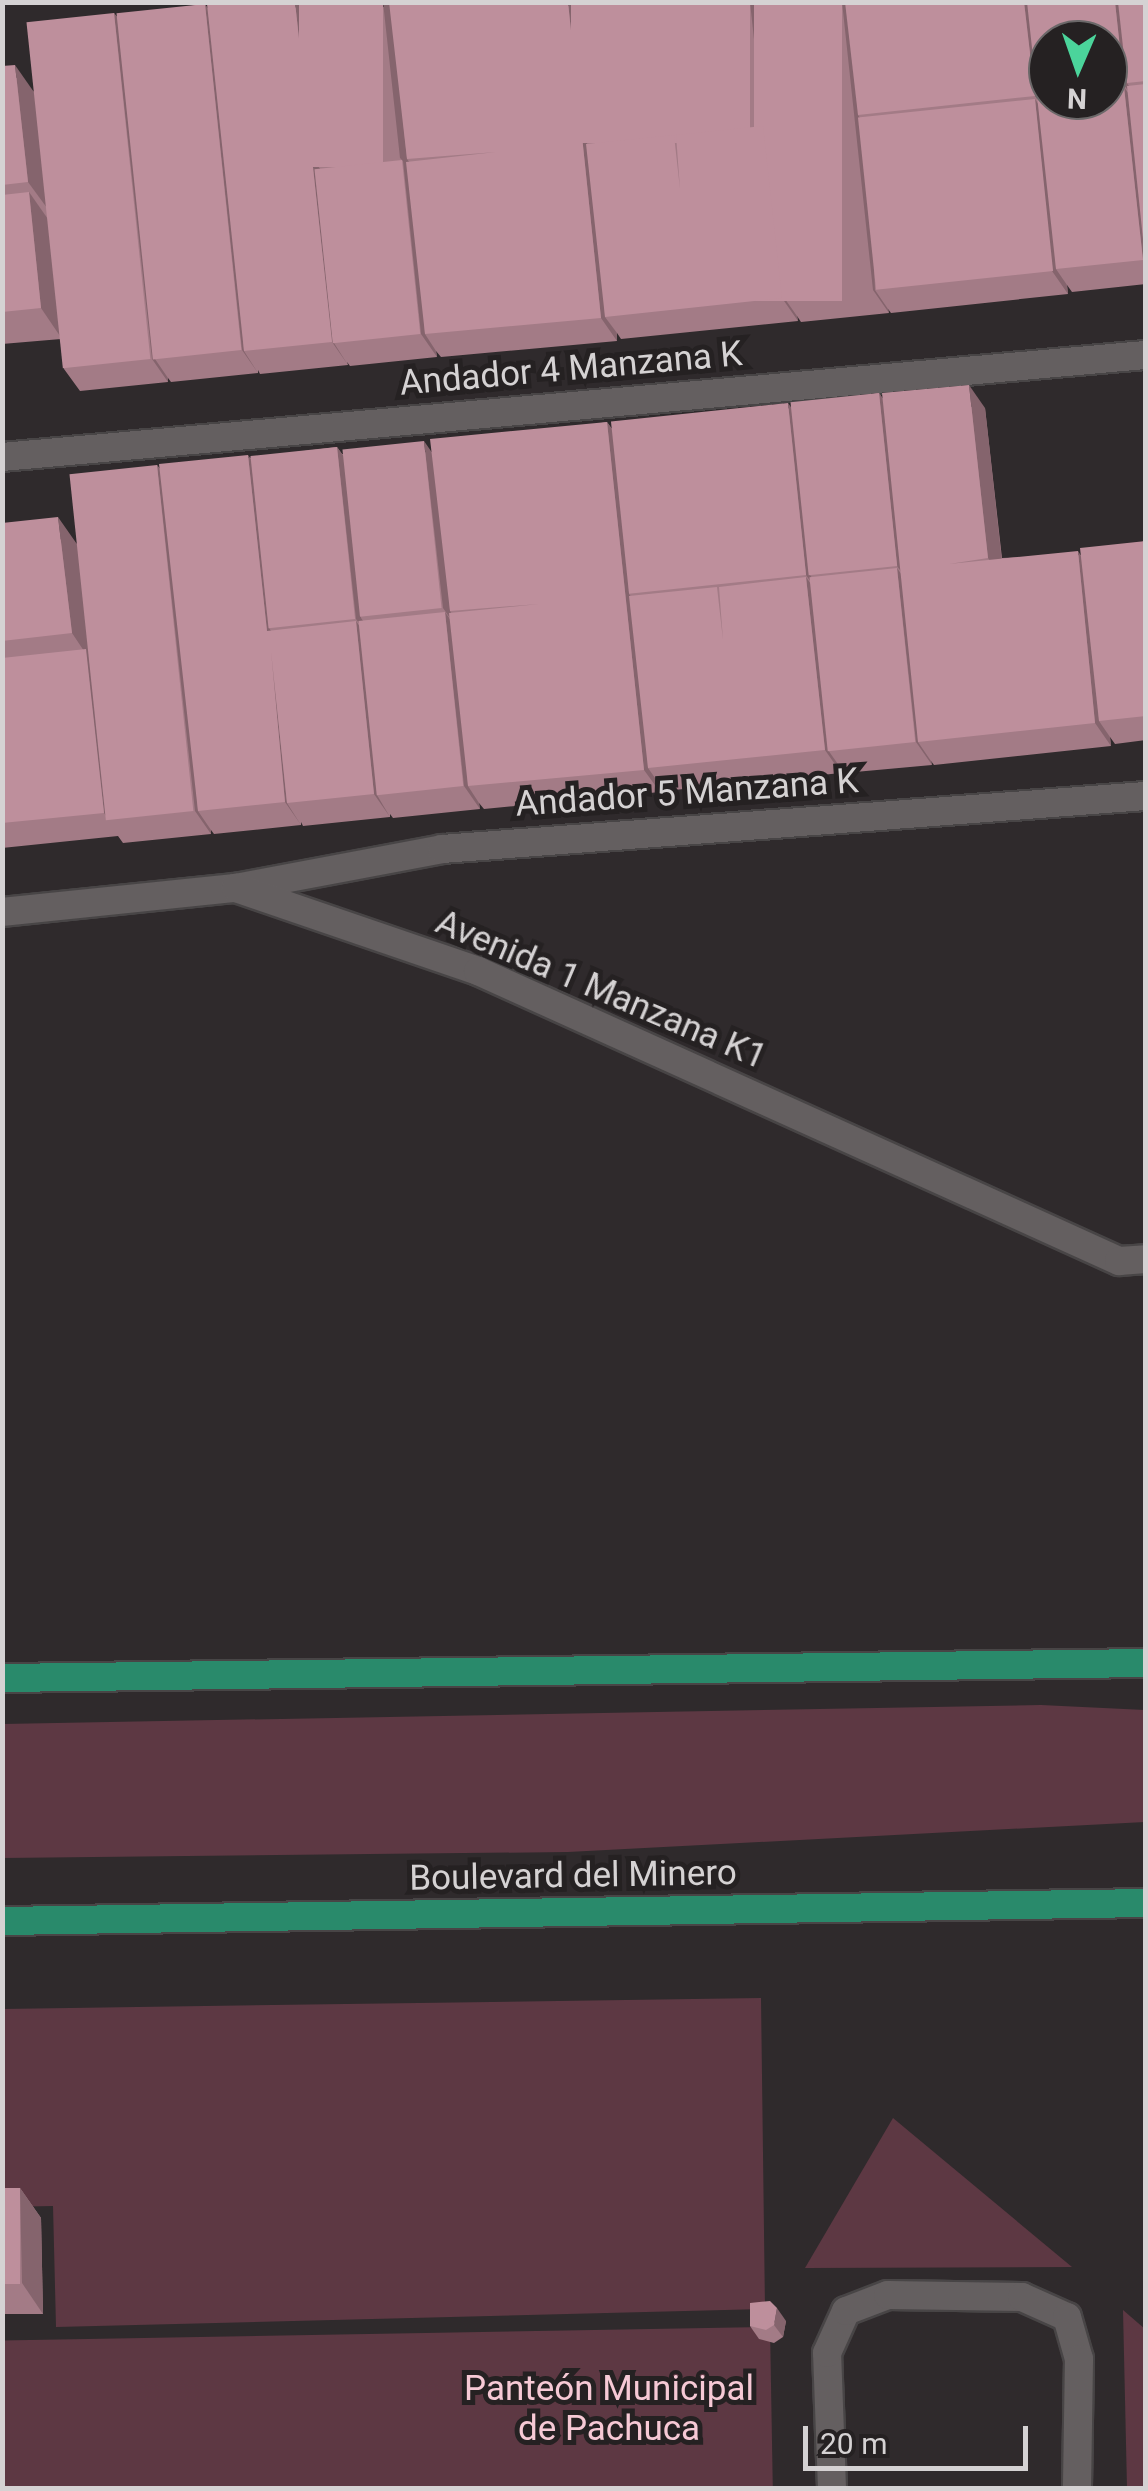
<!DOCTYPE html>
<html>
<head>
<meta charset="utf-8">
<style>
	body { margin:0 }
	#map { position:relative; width:1148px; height:2491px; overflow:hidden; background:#2f2a2c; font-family:Roboto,sans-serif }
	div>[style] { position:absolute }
	.green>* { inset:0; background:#5d3843; transform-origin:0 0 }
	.roads { filter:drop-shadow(2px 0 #484546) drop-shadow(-2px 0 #484546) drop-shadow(0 2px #484546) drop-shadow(0 -2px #484546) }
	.service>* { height:28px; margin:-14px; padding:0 14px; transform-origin:14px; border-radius:14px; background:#645f60 }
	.minor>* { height:28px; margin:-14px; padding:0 14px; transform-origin:14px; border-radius:14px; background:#645f60 }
	.tertiary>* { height:28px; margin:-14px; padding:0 14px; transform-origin:14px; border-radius:14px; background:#645f60 }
	.primary>* { height:28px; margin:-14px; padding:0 14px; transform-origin:14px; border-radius:14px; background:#298a6b }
	.wall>* { inset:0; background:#a37b86 }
	.shaded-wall>* { inset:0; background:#85646d }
	.building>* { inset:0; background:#be8f9c; transform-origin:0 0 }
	span { translate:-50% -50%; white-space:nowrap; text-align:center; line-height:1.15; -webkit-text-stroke:10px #252122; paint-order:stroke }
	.street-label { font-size:35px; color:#d5d2d3 }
	.park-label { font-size:35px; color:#f6c9d5 }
	.frame { position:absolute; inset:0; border:5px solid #d5d2d3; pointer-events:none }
	.north { position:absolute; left:1028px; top:20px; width:100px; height:100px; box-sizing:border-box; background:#252122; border:2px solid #6b6869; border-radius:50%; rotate:182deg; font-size:28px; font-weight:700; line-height:40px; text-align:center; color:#d5d2d3 }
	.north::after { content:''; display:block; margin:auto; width:35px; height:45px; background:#4bd49b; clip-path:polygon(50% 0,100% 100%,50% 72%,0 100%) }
	.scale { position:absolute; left:803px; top:2426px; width:225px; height:45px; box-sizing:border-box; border:5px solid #d5d2d3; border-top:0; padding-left:12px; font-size:30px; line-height:35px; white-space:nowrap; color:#d5d2d3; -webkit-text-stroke:8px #252122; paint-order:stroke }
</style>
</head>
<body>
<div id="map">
	<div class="green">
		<div style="clip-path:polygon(1041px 1705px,1145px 1710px,1145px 1822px,568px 1852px,3px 1858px,3px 1724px)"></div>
		<div style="clip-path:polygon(761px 1998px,765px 2309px,56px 2327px,53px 2206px,5px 2207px,2px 2009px)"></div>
		<div style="clip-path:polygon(893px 2118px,1072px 2267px,805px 2268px)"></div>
		<div style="clip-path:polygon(1123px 2310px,1145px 2329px,1145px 2488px,1127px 2488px)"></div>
		<div style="left:770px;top:2327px;width:161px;height:768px;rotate:89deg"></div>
	</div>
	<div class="roads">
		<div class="service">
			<div style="left:832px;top:2488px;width:135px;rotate:-92.1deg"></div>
			<div style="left:827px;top:2353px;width:46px;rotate:-65.7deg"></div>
			<div style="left:846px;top:2311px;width:45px;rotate:-20.9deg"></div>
			<div style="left:888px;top:2295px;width:134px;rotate:0.9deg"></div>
			<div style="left:1022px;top:2297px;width:49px;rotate:24deg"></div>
			<div style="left:1067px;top:2317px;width:44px;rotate:74.1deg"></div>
			<div style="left:1079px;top:2359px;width:129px;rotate:90.9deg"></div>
		</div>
		<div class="minor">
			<div style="left:2px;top:457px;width:1149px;rotate:-5.1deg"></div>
			<div style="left:236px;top:888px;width:210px;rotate:-10.7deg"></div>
			<div style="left:442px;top:849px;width:706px;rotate:-4.31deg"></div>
		</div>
		<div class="tertiary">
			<div style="left:2px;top:912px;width:235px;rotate:-5.9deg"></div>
			<div style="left:236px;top:888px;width:256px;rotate:18.9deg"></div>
			<div style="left:478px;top:971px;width:704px;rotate:24.34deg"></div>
			<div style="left:1119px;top:1261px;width:27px;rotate:-4deg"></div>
		</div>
		<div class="primary">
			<div style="left:2px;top:1678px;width:1144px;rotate:-0.75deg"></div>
			<div style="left:2px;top:1921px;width:1144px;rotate:-0.9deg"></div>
		</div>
	</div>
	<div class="wall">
		<div style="clip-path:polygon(evenodd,1146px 2px,1146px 284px,1072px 292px,1067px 285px,1068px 294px,891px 313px,888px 309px,889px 313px,801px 322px,797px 316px,798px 321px,621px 339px,617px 333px,617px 341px,441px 357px,436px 351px,437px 357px,350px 366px,347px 362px,348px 365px,260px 374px,258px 370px,258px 373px,171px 382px,168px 378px,168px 382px,80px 391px,64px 369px,61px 339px,2px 344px,2px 66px,34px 92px,114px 13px,117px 17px,205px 4px,207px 8px,1146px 2px,1048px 40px,1108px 40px,1108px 100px,1048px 100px,1048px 40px)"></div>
		<div style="clip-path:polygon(879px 393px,883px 399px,985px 408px,1002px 558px,1081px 555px,1146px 541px,1146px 740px,1115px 744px,1110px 737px,1111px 746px,934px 765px,931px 761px,932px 765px,844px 773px,840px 767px,841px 773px,664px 791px,660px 785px,660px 792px,484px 809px,479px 803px,480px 809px,393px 818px,390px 814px,390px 817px,303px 826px,301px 822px,301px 825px,214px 834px,211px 830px,211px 834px,123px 843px,118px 836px,2px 848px,2px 523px,77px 544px,157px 465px,160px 469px,337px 447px,342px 454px,432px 452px,607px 422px,612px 429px,792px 408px)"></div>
		<div style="clip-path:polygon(2px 2188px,20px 2188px,41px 2218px,43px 2314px,2px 2314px)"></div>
		<div style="clip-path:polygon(786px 2321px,783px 2337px,774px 2343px,759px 2339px,750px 2326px)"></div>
	</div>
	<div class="shaded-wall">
		<div style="clip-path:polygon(295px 2px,300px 2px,318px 166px,328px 180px,334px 343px,348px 365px,332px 342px)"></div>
		<div style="clip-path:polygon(383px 2px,391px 2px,407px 159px,415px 170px,425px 334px,436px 351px,437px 357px,421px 334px,403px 161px,400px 158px)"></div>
		<div style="clip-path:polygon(568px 2px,581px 2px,586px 142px,598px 158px,605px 317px,617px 333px,617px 341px,601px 318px)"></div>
		<div style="clip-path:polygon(750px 2px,764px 2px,779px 146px,763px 123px)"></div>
		<div style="clip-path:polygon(842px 2px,856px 2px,858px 115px,869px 132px,875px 290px,888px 309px,889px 313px,873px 290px)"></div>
		<div style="clip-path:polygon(1024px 2px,1038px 2px,1037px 94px,1050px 112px,1051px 119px,1035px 96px)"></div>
		<div style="clip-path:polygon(1115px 2px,1129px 2px,1127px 83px,1140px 102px,1140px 107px,1124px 85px)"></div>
		<div style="clip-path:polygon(205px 4px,221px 27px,244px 351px,258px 373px,242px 350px)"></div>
		<div style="clip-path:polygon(114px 13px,130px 36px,155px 359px,168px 378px,168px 382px,152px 359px)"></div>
		<div style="clip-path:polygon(15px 65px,36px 95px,50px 212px,28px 182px)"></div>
		<div style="clip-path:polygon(1124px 87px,1140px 110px,1146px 159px,1146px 263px,1143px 260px)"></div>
		<div style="clip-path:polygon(1035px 99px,1050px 122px,1056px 269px,1067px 285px,1068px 294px,1052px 271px)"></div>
		<div style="clip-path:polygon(763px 126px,779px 148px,785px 299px,797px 316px,798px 321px,782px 298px)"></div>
		<div style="clip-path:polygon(29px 192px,50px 222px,62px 339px,41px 308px)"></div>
		<div style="clip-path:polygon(969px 385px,985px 408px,1004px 580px,988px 558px)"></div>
		<div style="clip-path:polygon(879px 393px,895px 416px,913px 588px,897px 566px)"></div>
		<div style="clip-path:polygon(788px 403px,804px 425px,810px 575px,822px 592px,822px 598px,806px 575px)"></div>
		<div style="clip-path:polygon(607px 422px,623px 445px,629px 594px,641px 610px,648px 768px,660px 785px,660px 792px,644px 770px)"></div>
		<div style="clip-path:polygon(424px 441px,440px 464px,450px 611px,458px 623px,459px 631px,443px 608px)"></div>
		<div style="clip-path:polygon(337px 447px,353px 469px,361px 618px,371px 632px,372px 642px,356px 619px)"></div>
		<div style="clip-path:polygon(248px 455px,264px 477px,269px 628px,282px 647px,267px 631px)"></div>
		<div style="clip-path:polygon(157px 465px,173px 488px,198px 811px,211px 830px,211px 834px,195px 811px)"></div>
		<div style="clip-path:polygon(58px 517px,79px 547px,109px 820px,104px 813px,86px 654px,72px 633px)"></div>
		<div style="clip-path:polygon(1078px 551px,1093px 574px,1099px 721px,1110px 737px,1111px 746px,1095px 723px)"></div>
		<div style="clip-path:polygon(897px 568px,913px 591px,918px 742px,931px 761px,932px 765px,916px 742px)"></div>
		<div style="clip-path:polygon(806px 577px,822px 600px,828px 750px,840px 767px,841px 773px,825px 750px)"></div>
		<div style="clip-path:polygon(445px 612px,461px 635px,468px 786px,479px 803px,480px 809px,464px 786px)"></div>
		<div style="clip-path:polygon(356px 621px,372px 644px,377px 795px,390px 817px,374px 794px)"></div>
		<div style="clip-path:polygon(271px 651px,287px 803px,301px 825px,285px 802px)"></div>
		<div style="clip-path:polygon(20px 2188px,41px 2218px,43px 2314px,22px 2283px)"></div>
		<div style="clip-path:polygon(777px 2308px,786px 2321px,783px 2337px,774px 2325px)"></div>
	</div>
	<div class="building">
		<div style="clip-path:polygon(222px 2px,295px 2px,332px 342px,244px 351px,207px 4px)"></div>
		<div style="left:299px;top:2px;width:84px;height:165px"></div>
		<div style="clip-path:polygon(389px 2px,568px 2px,601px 318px,425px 334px,406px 162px,496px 152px,407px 159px)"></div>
		<div style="left:571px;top:2px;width:179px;height:141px"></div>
		<div style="left:754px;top:2px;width:88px;height:299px"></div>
		<div style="clip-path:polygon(845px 2px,1024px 2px,1035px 96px,858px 115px)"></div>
		<div style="clip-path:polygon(1027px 2px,1115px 2px,1124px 85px,1108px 86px,1108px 40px,1048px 40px,1048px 93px,1037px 94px)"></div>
		<div style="clip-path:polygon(1118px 2px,1146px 2px,1146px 81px,1127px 83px)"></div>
		<div style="left:205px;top:4px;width:348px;height:89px;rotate:84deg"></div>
		<div style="left:114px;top:13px;width:348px;height:88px;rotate:84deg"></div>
		<div style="clip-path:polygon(15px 65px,28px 182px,2px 185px,2px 66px)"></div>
		<div style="clip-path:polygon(1146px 84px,1146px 258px,1145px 258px,1127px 86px)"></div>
		<div style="clip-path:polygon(1124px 87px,1143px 260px,1056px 269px,1037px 96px,1048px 95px,1048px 100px,1108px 100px,1108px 89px)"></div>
		<div style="left:1035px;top:99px;width:173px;height:178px;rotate:84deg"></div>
		<div style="clip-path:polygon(763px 126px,782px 298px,605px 317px,586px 144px,674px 135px,680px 189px,676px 135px)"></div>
		<div style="left:402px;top:160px;width:175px;height:88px;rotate:84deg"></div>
		<div style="clip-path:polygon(29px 192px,41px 308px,2px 312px,2px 195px)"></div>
		<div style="clip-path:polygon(969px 385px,988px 558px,949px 564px,1078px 551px,1095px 723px,918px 742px,882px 393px)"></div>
		<div style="left:879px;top:393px;width:174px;height:89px;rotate:84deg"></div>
		<div style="left:788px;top:403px;width:173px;height:178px;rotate:84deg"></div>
		<div style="clip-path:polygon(607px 422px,644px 770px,468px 786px,449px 613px,539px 604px,450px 611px,430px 439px)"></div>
		<div style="left:424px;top:441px;width:168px;height:82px;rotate:84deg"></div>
		<div style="left:337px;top:447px;width:173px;height:87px;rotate:84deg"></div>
		<div style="clip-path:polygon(248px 455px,267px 631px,356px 621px,374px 794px,287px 803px,271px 651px,285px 802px,198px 811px,159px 464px)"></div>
		<div style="left:157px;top:465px;width:348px;height:88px;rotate:84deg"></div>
		<div style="clip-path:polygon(58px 517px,72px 633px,2px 641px,2px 523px)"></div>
		<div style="clip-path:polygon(1146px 541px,1146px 716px,1099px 721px,1080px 548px)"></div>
		<div style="left:897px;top:568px;width:175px;height:88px;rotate:84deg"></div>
		<div style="clip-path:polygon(806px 577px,825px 750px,648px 768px,629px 596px,717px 587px,723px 640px,719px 587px)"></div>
		<div style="left:445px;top:612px;width:175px;height:87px;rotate:84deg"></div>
		<div style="clip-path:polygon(86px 649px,104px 813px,2px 823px,2px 658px)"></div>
		<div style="left:2px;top:2188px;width:18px;height:96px"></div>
		<div style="clip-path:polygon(770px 2301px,777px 2308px,774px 2325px,766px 2330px,750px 2326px,750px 2303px)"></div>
	</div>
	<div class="street-label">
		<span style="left:571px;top:369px;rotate:-5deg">Andador 4 Manzana K</span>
		<span style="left:687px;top:793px;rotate:-4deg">Andador 5 Manzana K</span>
		<span style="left:601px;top:990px;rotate:23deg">Avenida 1 Manzana K1</span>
		<span style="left:573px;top:1876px;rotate:-1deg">Boulevard del Minero</span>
	</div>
	<div class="park-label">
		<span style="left:609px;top:2409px">Panteón Municipal<br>de Pachuca</span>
	</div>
	<div class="frame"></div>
	<div class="north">N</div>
	<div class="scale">20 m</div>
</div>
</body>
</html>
